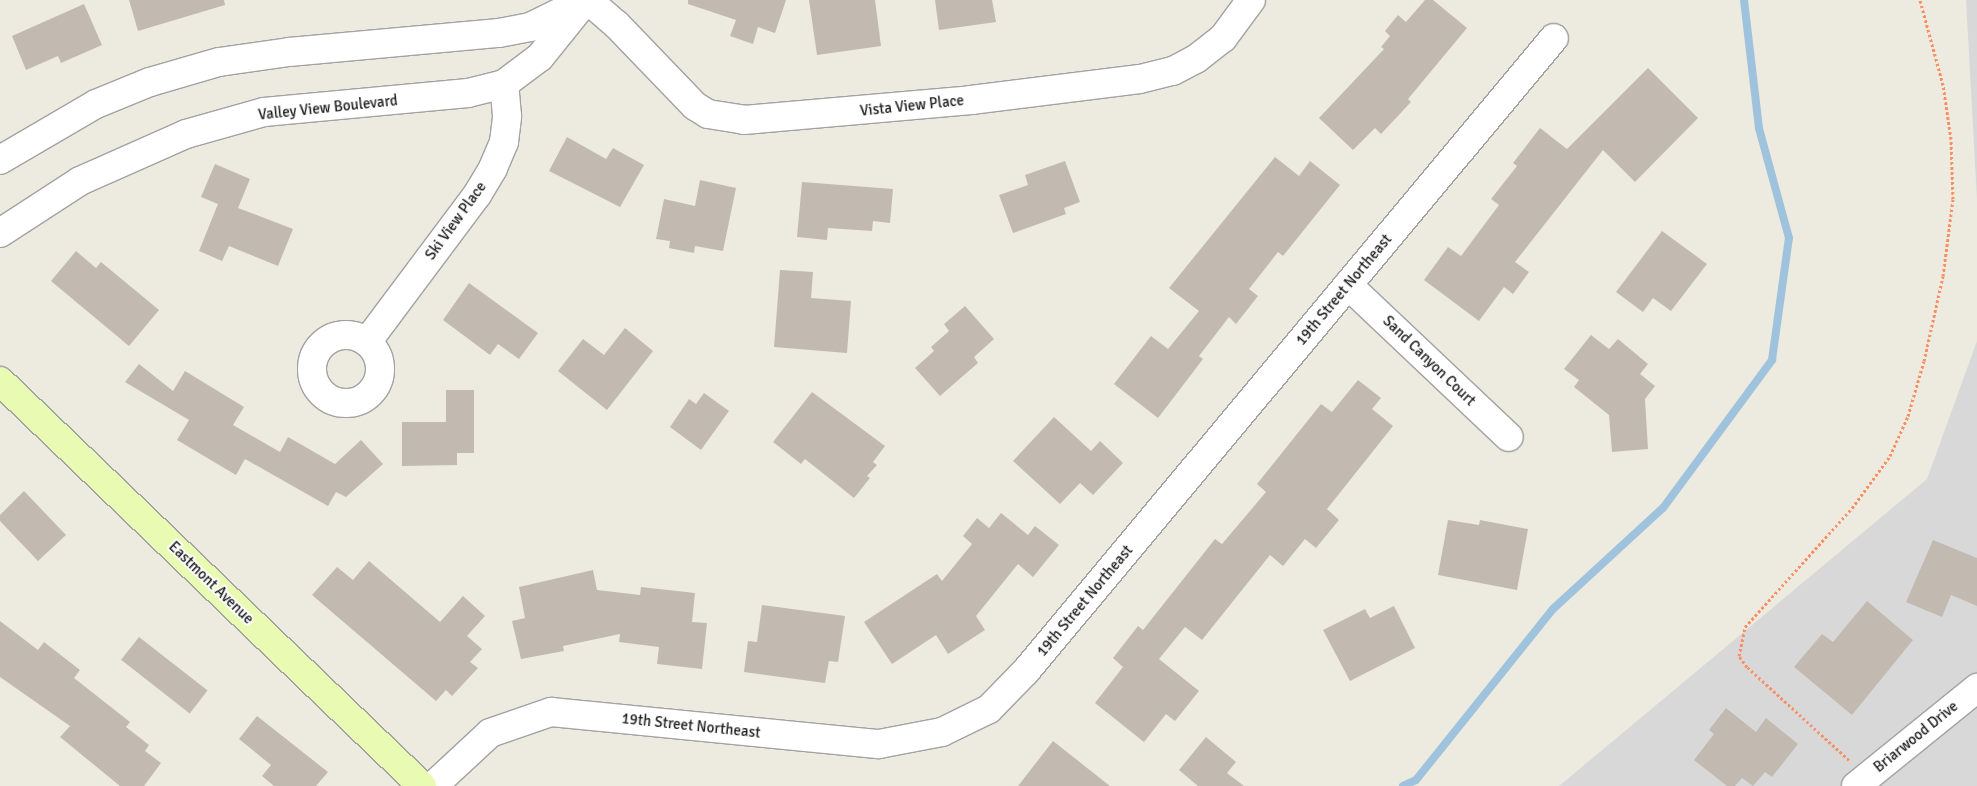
<!DOCTYPE html>
<html>
<head>
<meta charset="utf-8">
<style>
	body { margin:0 }
	#map { position:relative; width:1977px; height:786px; overflow:hidden; background:#edebe0; font-family:Signika,sans-serif }
	div>[style] { position:absolute }
	.residential>* { inset:0; background:#d9d8d8 }
	.stream>* { height:8px; margin:-4px; padding:0 4px; transform-origin:4px; border-radius:4px; background:#9fc3dc }
	.building>* { inset:0; background:#c2bab0; transform-origin:0 0 }
	.path>* { height:3px; margin-top:-1.5px; transform-origin:0; background:repeating-linear-gradient(90deg,#fb8e63 0 2.5px,transparent 0 5px) }
	.roads { filter:drop-shadow(1px 0 #a2a2a2) drop-shadow(-1px 0 #a2a2a2) drop-shadow(0 1px #a2a2a2) drop-shadow(0 -1px #a2a2a2) }
	.street>* { height:28px; margin:-14px; padding:0 14px; transform-origin:14px; border-radius:14px; background:#fff }
	.street>.ring { margin:-14px; padding:0; box-sizing:content-box; background:none; border:28px solid #fff; border-radius:50% }
	.secondary>* { height:28px; margin:-14px; padding:0 14px; transform-origin:14px; border-radius:14px; background:#e9fab2 }
	span { translate:-50% -50%; white-space:nowrap; text-align:center; line-height:1.15; -webkit-text-stroke:4px #fff; paint-order:stroke }
	.street-label { font-size:15px; color:#1b1b1b }
</style>
</head>
<body>
<div id="map">
	<div class="residential">
		<div style="clip-path:polygon(1966px 0,1977px 0,1977px 200px)"></div>
		<div style="clip-path:polygon(1977px 341px,1977px 786px,1559px 786px,1927px 479px)"></div>
	</div>
	<div class="stream">
		<div style="left:1403px;top:786px;width:14px;rotate:-25deg"></div>
		<div style="left:1416px;top:780px;width:219px;rotate:-51.3deg"></div>
		<div style="left:1553px;top:609px;width:149px;rotate:-42.6deg"></div>
		<div style="left:1663px;top:508px;width:184px;rotate:-53.6deg"></div>
		<div style="left:1772px;top:360px;width:123px;rotate:-82.1deg"></div>
		<div style="left:1789px;top:238px;width:114px;rotate:-105.3deg"></div>
		<div style="left:1759px;top:128px;width:129px;rotate:-96.7deg"></div>
	</div>
	<div class="building">
		<div style="clip-path:polygon(129px 0,224px 0,225px 5px,138px 31px)"></div>
		<div style="clip-path:polygon(688px 0,786px 0,775px 33px,758px 27px,753px 44px,730px 36px,736px 20px,688px 4px)"></div>
		<div style="clip-path:polygon(809px 0,875px 0,881px 46px,817px 55px)"></div>
		<div style="clip-path:polygon(935px 0,992px 0,996px 22px,939px 30px)"></div>
		<div style="clip-path:polygon(1425px 0,1433px 0,1467px 28px,1408px 99px,1411px 102px,1381px 134px,1375px 128px,1353px 150px,1319px 118px,1384px 49px,1381px 47px,1390px 36px,1385px 31px,1398px 15px,1406px 22px)"></div>
		<div style="clip-path:polygon(84px 4px,102px 45px,61px 63px,58px 56px,26px 70px,12px 36px)"></div>
		<div style="clip-path:polygon(1648px 68px,1698px 118px,1635px 182px,1603px 150px,1515px 262px,1529px 272px,1513px 294px,1504px 287px,1479px 321px,1424px 280px,1448px 247px,1461px 256px,1499px 205px,1491px 199px,1517px 166px,1513px 163px,1540px 128px,1567px 149px)"></div>
		<div style="clip-path:polygon(567px 137px,606px 159px,613px 148px,644px 165px,620px 207px,549px 171px)"></div>
		<div style="clip-path:polygon(1275px 157px,1299px 176px,1310px 161px,1340px 185px,1283px 256px,1278px 252px,1249px 289px,1258px 296px,1236px 324px,1229px 317px,1199px 356px,1203px 359px,1158px 418px,1114px 384px,1151px 336px,1168px 349px,1199px 311px,1169px 288px)"></div>
		<div style="clip-path:polygon(1065px 161px,1080px 202px,1064px 208px,1066px 214px,1013px 233px,999px 195px,1028px 185px,1025px 175px)"></div>
		<div style="clip-path:polygon(215px 164px,250px 179px,238px 208px,293px 229px,278px 266px,229px 246px,222px 261px,199px 251px,218px 204px,201px 197px)"></div>
		<div style="clip-path:polygon(700px 180px,736px 188px,723px 251px,695px 246px,694px 253px,669px 248px,670px 241px,656px 239px,664px 199px,695px 206px)"></div>
		<div style="clip-path:polygon(802px 182px,893px 189px,890px 223px,873px 221px,872px 231px,828px 228px,827px 240px,797px 237px)"></div>
		<div style="clip-path:polygon(1662px 231px,1707px 264px,1671px 311px,1653px 298px,1643px 312px,1616px 292px)"></div>
		<div style="clip-path:polygon(76px 251px,96px 268px,101px 262px,159px 310px,129px 346px,51px 281px)"></div>
		<div style="clip-path:polygon(780px 270px,813px 272px,811px 298px,851px 301px,847px 353px,774px 347px)"></div>
		<div style="clip-path:polygon(469px 283px,538px 333px,519px 359px,498px 344px,490px 355px,443px 320px)"></div>
		<div style="clip-path:polygon(965px 306px,994px 339px,974px 357px,978px 363px,940px 396px,915px 368px,934px 351px,931px 347px,949px 331px,944px 324px)"></div>
		<div style="clip-path:polygon(625px 328px,653px 351px,607px 410px,558px 371px,583px 339px,604px 355px)"></div>
		<div style="clip-path:polygon(1591px 335px,1609px 349px,1618px 339px,1648px 364px,1640px 374px,1655px 386px,1645px 399px,1648px 449px,1612px 452px,1609px 415px,1574px 387px,1579px 380px,1564px 369px)"></div>
		<div style="clip-path:polygon(139px 364px,173px 391px,185px 371px,244px 407px,233px 425px,280px 452px,288px 437px,335px 464px,361px 440px,383px 464px,346px 497px,336px 492px,328px 506px,245px 459px,236px 475px,177px 440px,189px 420px,125px 382px)"></div>
		<div style="clip-path:polygon(1358px 380px,1381px 398px,1372px 409px,1393px 426px,1327px 509px,1339px 520px,1316px 548px,1305px 539px,1283px 566px,1270px 555px,1202px 640px,1185px 627px,1159px 659px,1199px 691px,1175px 721px,1166px 714px,1144px 742px,1095px 703px,1123px 667px,1113px 658px,1138px 626px,1143px 630px,1215px 539px,1222px 544px,1266px 492px,1257px 484px,1321px 404px,1332px 412px)"></div>
		<div style="clip-path:polygon(446px 390px,474px 390px,474px 453px,457px 453px,457px 465px,402px 466px,402px 422px,446px 422px)"></div>
		<div style="clip-path:polygon(812px 392px,885px 446px,873px 462px,877px 465px,867px 476px,870px 478px,854px 498px,805px 459px,801px 464px,773px 442px)"></div>
		<div style="clip-path:polygon(704px 393px,729px 411px,701px 450px,670px 427px,689px 399px,696px 404px)"></div>
		<div style="clip-path:polygon(1054px 417px,1091px 451px,1100px 441px,1123px 463px,1093px 495px,1080px 483px,1060px 504px,1013px 461px)"></div>
		<div style="clip-path:polygon(24px 491px,66px 535px,38px 561px,0 521px,0 515px)"></div>
		<div style="clip-path:polygon(1001px 513px,1028px 535px,1035px 526px,1059px 545px,1033px 577px,1018px 564px,976px 616px,985px 630px,948px 654px,936px 635px,892px 664px,864px 622px,937px 574px,942px 581px,972px 544px,963px 536px,977px 518px,989px 528px)"></div>
		<div style="clip-path:polygon(1448px 520px,1479px 525px,1480px 520px,1528px 529px,1517px 590px,1438px 575px)"></div>
		<div style="clip-path:polygon(1933px 540px,1977px 558px,1977px 606px,1951px 595px,1942px 617px,1906px 602px)"></div>
		<div style="clip-path:polygon(369px 561px,440px 622px,463px 596px,485px 616px,467px 636px,482px 649px,470px 662px,478px 668px,452px 696px,446px 690px,436px 701px,312px 595px,337px 567px,353px 580px)"></div>
		<div style="clip-path:polygon(593px 570px,597px 590px,640px 595px,641px 587px,695px 593px,692px 622px,707px 623px,702px 669px,657px 664px,659px 647px,619px 642px,620px 634px,563px 646px,564px 651px,521px 659px,512px 621px,525px 618px,519px 587px)"></div>
		<div style="clip-path:polygon(1867px 601px,1913px 640px,1852px 715px,1794px 667px,1822px 634px,1833px 642px)"></div>
		<div style="clip-path:polygon(762px 605px,845px 616px,838px 662px,829px 661px,825px 683px,744px 672px,748px 641px,757px 642px)"></div>
		<div style="clip-path:polygon(1394px 606px,1415px 648px,1350px 681px,1323px 630px,1365px 609px,1370px 618px)"></div>
		<div style="clip-path:polygon(0 621px,38px 650px,44px 642px,80px 670px,74px 678px,130px 722px,126px 727px,149px 745px,145px 751px,161px 763px,144px 786px,120px 786px,60px 737px,70px 726px,0 677px)"></div>
		<div style="left:139px;top:637px;width:87px;height:29px;rotate:38deg"></div>
		<div style="clip-path:polygon(1726px 708px,1756px 732px,1766px 718px,1798px 744px,1772px 777px,1765px 772px,1753px 786px,1742px 778px,1735px 786px,1727px 786px,1694px 760px,1714px 734px,1709px 730px)"></div>
		<div style="clip-path:polygon(257px 716px,328px 772px,316px 786px,274px 786px,262px 776px,271px 765px,239px 739px)"></div>
		<div style="clip-path:polygon(1206px 737px,1236px 762px,1227px 773px,1244px 786px,1198px 786px,1179px 770px)"></div>
		<div style="clip-path:polygon(1053px 741px,1110px 786px,1018px 786px)"></div>
	</div>
	<div class="path">
		<div style="left:1849px;top:760px;width:138px;rotate:-137.6deg"></div>
		<div style="left:1747px;top:667px;width:14px;rotate:-126deg"></div>
		<div style="left:1739px;top:656px;width:30px;rotate:-78deg"></div>
		<div style="left:1745px;top:627px;width:160px;rotate:-48deg"></div>
		<div style="left:1852px;top:508px;width:64px;rotate:-53.8deg"></div>
		<div style="left:1890px;top:456px;width:44px;rotate:-65.8deg"></div>
		<div style="left:1908px;top:416px;width:57px;rotate:-73.8deg"></div>
		<div style="left:1924px;top:361px;width:87px;rotate:-77.4deg"></div>
		<div style="left:1943px;top:276px;width:78px;rotate:-82.6deg"></div>
		<div style="left:1953px;top:199px;width:60px;rotate:-91.9deg"></div>
		<div style="left:1951px;top:139px;width:55px;rotate:-98.4deg"></div>
		<div style="left:1943px;top:85px;width:88px;rotate:-105.1deg"></div>
	</div>
	<div class="roads">
		<div class="street">
			<div style="left:588px;top:0;width:37px;rotate:41deg"></div>
			<div style="left:616px;top:24px;width:114px;rotate:46.1deg"></div>
			<div style="left:695px;top:106px;width:15px;rotate:32deg"></div>
			<div style="left:708px;top:114px;width:36px;rotate:9deg"></div>
			<div style="left:744px;top:120px;width:228px;rotate:-5deg"></div>
			<div style="left:971px;top:100px;width:170px;rotate:-7.1deg"></div>
			<div style="left:1140px;top:79px;width:34px;rotate:-14deg"></div>
			<div style="left:1173px;top:71px;width:26px;rotate:-28deg"></div>
			<div style="left:1196px;top:59px;width:34px;rotate:-38deg"></div>
			<div style="left:1223px;top:38px;width:47px;rotate:-53.6deg"></div>
			<div style="left:0;top:160px;width:111px;rotate:-30.3deg"></div>
			<div style="left:96px;top:104px;width:58px;rotate:-22.2deg"></div>
			<div style="left:150px;top:82px;width:72px;rotate:-16.2deg"></div>
			<div style="left:219px;top:62px;width:71px;rotate:-8.1deg"></div>
			<div style="left:289px;top:52px;width:211px;rotate:-5.2deg"></div>
			<div style="left:499px;top:33px;width:32px;rotate:-11deg"></div>
			<div style="left:530px;top:27px;width:55px;rotate:-26.1deg"></div>
			<div style="left:0;top:233px;width:95px;rotate:-33deg"></div>
			<div style="left:80px;top:181px;width:116px;rotate:-23.9deg"></div>
			<div style="left:186px;top:134px;width:81px;rotate:-15.8deg"></div>
			<div style="left:264px;top:112px;width:205px;rotate:-5.3deg"></div>
			<div style="left:468px;top:93px;width:37px;rotate:-14deg"></div>
			<div style="left:504px;top:84px;width:45px;rotate:-36.9deg"></div>
			<div style="left:540px;top:57px;width:73px;rotate:-51.1deg"></div>
			<div style="left:1348px;top:285px;width:221px;rotate:43.4deg"></div>
			<div class="ring" style="left:312px;top:335px;width:40px;height:40px"></div>
			<div style="left:367px;top:342px;width:184px;rotate:-53.2deg"></div>
			<div style="left:477px;top:195px;width:31px;rotate:-59deg"></div>
			<div style="left:493px;top:168px;width:28px;rotate:-67deg"></div>
			<div style="left:504px;top:142px;width:26px;rotate:-83deg"></div>
			<div style="left:507px;top:116px;width:32px;rotate:-95deg"></div>
			<div style="left:433px;top:786px;width:78px;rotate:-42.9deg"></div>
			<div style="left:490px;top:733px;width:65px;rotate:-19deg"></div>
			<div style="left:551px;top:712px;width:330px;rotate:5.6deg"></div>
			<div style="left:879px;top:744px;width:64px;rotate:-10.8deg"></div>
			<div style="left:942px;top:732px;width:52px;rotate:-26.1deg"></div>
			<div style="left:989px;top:709px;width:53px;rotate:-45.8deg"></div>
			<div style="left:1026px;top:671px;width:824px;rotate:-50.17deg"></div>
			<div style="left:1856px;top:786px;width:156px;rotate:-39deg"></div>
		</div>
		<div class="secondary">
			<div style="left:0;top:381px;width:585px;rotate:43.82deg"></div>
		</div>
	</div>
	<div class="street-label">
		<span style="left:912px;top:106px;rotate:-6deg">Vista View Place</span>
		<span style="left:328px;top:108px;rotate:-6deg">Valley View Boulevard</span>
		<span style="left:456px;top:221px;rotate:-54deg">Ski View Place</span>
		<span style="left:1344px;top:290px;rotate:-50deg">19th Street Northeast</span>
		<span style="left:1429px;top:361px;rotate:44deg">Sand Canyon Court</span>
		<span style="left:211px;top:583px;rotate:44deg">Eastmont Avenue</span>
		<span style="left:1085px;top:601px;rotate:-50deg">19th Street Northeast</span>
		<span style="left:691px;top:726px;rotate:6deg">19th Street Northeast</span>
		<span style="left:1916px;top:737px;rotate:-39deg">Briarwood Drive</span>
	</div>
</div>
</body>
</html>
